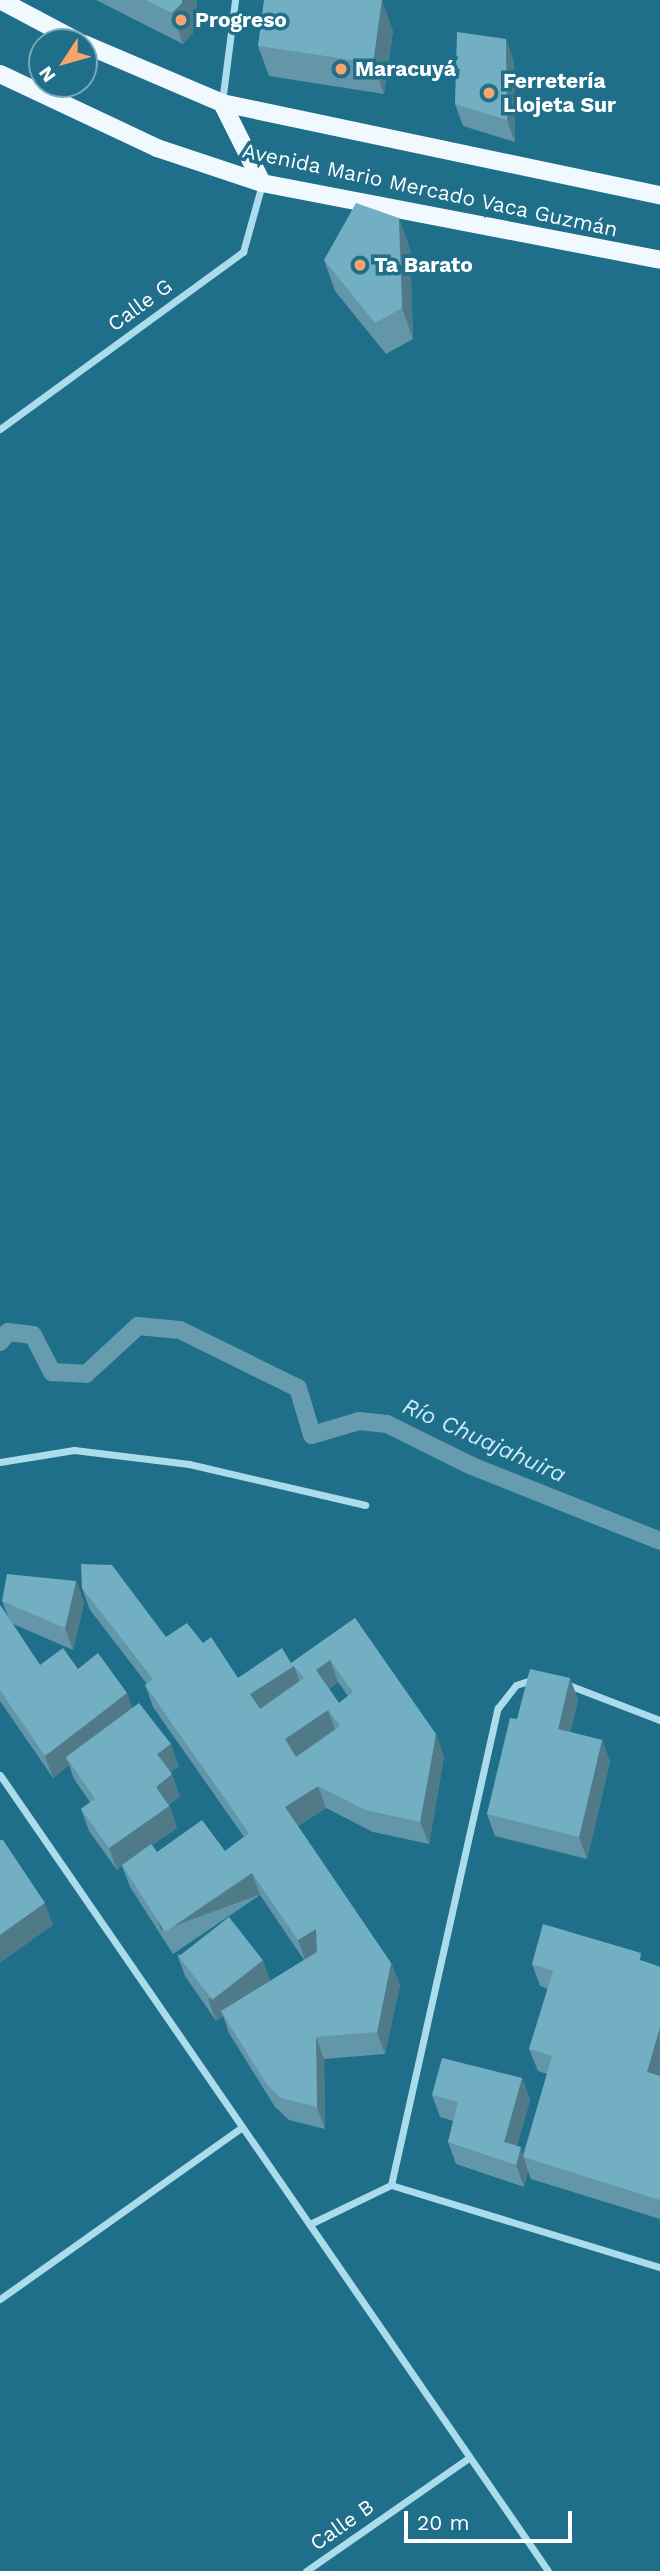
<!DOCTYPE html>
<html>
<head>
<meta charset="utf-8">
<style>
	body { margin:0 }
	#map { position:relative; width:660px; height:2571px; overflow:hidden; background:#1f6e8a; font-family:"Work Sans",sans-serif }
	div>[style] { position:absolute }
	.stream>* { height:18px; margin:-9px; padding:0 9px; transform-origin:9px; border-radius:9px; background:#669cae }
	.street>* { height:7px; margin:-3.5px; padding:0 3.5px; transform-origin:3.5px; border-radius:3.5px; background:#abdceb }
	.primary>* { height:18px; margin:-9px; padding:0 9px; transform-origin:9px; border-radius:9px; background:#f0fafe }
	.wall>* { inset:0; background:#6296a8 }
	.shaded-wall>* { inset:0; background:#507a88; transform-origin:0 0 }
	.building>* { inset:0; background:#72afc3; transform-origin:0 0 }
	.dots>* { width:19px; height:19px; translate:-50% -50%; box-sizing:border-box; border:4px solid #1f6e8a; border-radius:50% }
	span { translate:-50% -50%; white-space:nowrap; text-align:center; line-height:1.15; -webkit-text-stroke:7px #1f6e8a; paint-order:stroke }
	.poi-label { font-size:21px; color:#fff; font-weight:700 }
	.left { translate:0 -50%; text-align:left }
	.street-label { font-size:21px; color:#fff }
	.water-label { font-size:23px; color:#c8ebf6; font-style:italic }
	.north { position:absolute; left:28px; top:28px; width:70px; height:70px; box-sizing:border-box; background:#1f6e8a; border:2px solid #79a8b9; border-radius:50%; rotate:234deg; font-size:19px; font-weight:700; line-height:28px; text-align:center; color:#fff }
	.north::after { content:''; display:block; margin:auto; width:24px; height:32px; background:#f9a46b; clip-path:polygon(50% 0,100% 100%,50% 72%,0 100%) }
	.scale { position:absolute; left:404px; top:2511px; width:168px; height:32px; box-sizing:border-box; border:4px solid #fff; border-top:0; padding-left:9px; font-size:21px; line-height:24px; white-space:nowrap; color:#fff; -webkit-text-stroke:5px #1f6e8a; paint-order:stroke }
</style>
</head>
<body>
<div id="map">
	<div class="stream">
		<div style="left:0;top:1342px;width:13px;rotate:-51deg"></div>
		<div style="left:8px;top:1332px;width:25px;rotate:7deg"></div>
		<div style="left:33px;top:1335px;width:42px;rotate:62.8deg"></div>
		<div style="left:52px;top:1372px;width:34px;rotate:3deg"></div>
		<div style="left:86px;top:1374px;width:71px;rotate:-42.7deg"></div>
		<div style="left:138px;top:1326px;width:42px;rotate:5.4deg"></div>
		<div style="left:180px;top:1330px;width:131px;rotate:26.2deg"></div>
		<div style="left:298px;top:1388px;width:49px;rotate:73.4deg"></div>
		<div style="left:312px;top:1435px;width:49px;rotate:-16.6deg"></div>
		<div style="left:359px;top:1421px;width:28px;rotate:6deg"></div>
		<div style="left:387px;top:1424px;width:95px;rotate:26.3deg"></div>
		<div style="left:472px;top:1466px;width:202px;rotate:21.7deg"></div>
	</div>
	<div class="street">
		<div style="left:222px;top:102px;width:103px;rotate:-82.7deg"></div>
		<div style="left:0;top:429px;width:301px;rotate:-36.1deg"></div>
		<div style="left:243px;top:252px;width:71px;rotate:-74.4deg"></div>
		<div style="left:0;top:1462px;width:75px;rotate:-9.2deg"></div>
		<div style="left:74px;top:1450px;width:116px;rotate:6.9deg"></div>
		<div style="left:189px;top:1464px;width:181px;rotate:13.1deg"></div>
		<div style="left:566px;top:1684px;width:101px;rotate:21deg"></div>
		<div style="left:0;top:1775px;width:966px;rotate:55.45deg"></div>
		<div style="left:391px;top:2185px;width:489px;rotate:-77.4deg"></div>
		<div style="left:498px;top:1708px;width:29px;rotate:-52deg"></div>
		<div style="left:516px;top:1685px;width:19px;rotate:-18deg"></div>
		<div style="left:310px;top:2224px;width:90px;rotate:-25.7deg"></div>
		<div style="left:391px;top:2185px;width:281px;rotate:17deg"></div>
		<div style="left:0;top:2299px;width:296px;rotate:-35.4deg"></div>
		<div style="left:306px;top:2571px;width:196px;rotate:-34.8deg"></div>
	</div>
	<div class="primary">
		<div style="left:0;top:0;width:89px;rotate:28deg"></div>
		<div style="left:84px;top:44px;width:150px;rotate:23.1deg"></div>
		<div style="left:222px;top:103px;width:448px;rotate:11.9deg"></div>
		<div style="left:0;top:74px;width:174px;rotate:25.2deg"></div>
		<div style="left:157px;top:148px;width:111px;rotate:18.4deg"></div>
		<div style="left:262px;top:183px;width:405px;rotate:10.9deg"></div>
		<div style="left:222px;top:103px;width:89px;rotate:63.4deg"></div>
	</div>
	<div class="wall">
		<div style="clip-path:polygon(96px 0,197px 0,193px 33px,183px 44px)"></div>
		<div style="clip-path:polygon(393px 31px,384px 94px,269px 76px,258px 46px)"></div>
		<div style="clip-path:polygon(514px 61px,515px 142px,463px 126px,455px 104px)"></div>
		<div style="clip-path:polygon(410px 248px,413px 339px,386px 354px,335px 291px,324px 260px)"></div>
		<div style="clip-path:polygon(evenodd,76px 1581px,84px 1603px,73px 1650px,13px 1624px,40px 1665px,78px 1669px,133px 1708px,179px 1766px,170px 1772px,180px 1796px,169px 1805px,177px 1828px,152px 1845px,157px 1852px,225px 1851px,244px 1837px,153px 1707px,145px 1685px,147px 1684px,90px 1610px,82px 1588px,166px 1637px,203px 1643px,238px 1678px,291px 1663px,355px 1618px,444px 1756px,429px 1844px,373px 1832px,326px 1808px,298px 1826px,391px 1963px,400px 1985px,385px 2054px,324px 2059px,325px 2129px,289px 2120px,275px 2107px,229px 2033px,223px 2016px,216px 2021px,185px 1976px,177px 1954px,270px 1981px,304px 1960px,260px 1895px,173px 1954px,130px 1887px,122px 1866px,117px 1870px,89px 1831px,81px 1809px,90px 1802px,74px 1779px,69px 1765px,53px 1778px,0 1701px,0 1605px,8px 1616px,2px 1601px,76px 1581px,338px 1682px,348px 1696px,339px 1703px,329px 1689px,338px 1682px)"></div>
		<div style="clip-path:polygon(570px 1678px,578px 1700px,570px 1732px,602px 1740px,610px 1762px,587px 1859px,495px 1836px,487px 1814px,517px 1719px)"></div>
		<div style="clip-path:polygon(644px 1961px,660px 1967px,660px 2219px,531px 2179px,528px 2171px,524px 2187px,456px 2164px,448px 2142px,453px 2121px,440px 2117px,432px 2095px,522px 2078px,530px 2100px,517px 2146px,523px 2155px,547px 2074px,538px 2071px,529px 2049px,548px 1989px,540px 1986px,532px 1964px)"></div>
	</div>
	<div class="shaded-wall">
		<div style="clip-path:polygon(182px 0,197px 0,193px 33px,183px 44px,172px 13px)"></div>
		<div style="clip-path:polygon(382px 0,393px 31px,384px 94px,373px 63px)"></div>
		<div style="clip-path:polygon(506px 39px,514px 61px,515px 142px,507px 120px)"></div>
		<div style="clip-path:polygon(399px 218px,410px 248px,413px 339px,402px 308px)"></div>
		<div style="clip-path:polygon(76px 1581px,84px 1603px,73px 1650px,65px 1628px)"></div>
		<div style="clip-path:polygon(330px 1660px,338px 1682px,324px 1692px,316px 1670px)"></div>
		<div style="clip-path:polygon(294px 1666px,302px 1688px,258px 1716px,250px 1694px)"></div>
		<div style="clip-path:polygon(570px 1678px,578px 1700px,566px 1752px,558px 1729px)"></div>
		<div style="clip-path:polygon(127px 1693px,135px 1715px,66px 1757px,69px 1765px,53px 1778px,45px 1756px)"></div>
		<div style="clip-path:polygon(328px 1710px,336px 1732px,293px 1761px,285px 1739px)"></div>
		<div style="clip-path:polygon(436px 1734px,444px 1756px,429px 1844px,420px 1822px)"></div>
		<div style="clip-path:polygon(602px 1740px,610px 1762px,587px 1859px,579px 1837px)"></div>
		<div style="clip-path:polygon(171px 1744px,179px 1766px,165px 1776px,157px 1754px)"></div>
		<div style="clip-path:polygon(172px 1774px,180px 1796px,164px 1809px,156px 1787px)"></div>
		<div style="clip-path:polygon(318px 1786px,326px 1808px,293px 1829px,285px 1807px)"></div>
		<div style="clip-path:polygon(169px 1806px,177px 1828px,117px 1870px,109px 1848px)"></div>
		<div style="left:252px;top:1873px;width:23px;height:105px;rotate:70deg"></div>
		<div style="clip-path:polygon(45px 1903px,53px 1925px,0 1963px,0 1935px)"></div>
		<div style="clip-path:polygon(316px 1929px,324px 1951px,306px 1962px,298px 1940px)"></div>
		<div style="clip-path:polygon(263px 1960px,271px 1982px,221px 2011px,223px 2016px,216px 2021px,208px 1999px)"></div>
		<div style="clip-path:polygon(391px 1963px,400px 1985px,385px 2054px,377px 2032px)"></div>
		<div style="clip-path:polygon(660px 2027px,660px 2077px,647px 2072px)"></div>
		<div style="clip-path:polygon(316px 2037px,324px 2059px,325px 2129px,317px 2107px)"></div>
		<div style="clip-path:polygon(522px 2078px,530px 2100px,512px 2164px,504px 2142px)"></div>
		<div style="clip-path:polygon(521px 2147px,528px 2171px,524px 2187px,516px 2165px)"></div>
	</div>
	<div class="building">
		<div style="clip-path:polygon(146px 0,182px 0,182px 3px,172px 13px)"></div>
		<div style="clip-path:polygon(264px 0,382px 0,373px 63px,258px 46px)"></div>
		<div style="clip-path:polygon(457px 32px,506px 39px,507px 120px,455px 104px)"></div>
		<div style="clip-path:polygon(356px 203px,399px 218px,402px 308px,375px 323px,324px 260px)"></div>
		<div style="clip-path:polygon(evenodd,81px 1564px,112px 1565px,166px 1637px,187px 1623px,203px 1643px,211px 1637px,238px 1678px,282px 1648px,291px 1663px,355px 1618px,436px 1734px,420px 1822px,365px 1810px,318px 1786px,285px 1807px,391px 1963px,377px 2032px,316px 2037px,317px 2107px,281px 2098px,267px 2085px,221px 2011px,317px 1952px,316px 1929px,298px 1940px,252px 1873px,165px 1932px,122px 1865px,151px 1844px,157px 1852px,202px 1820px,225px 1851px,249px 1833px,145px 1685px,153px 1679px,82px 1588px,81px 1564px,330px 1660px,353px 1692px,339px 1703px,316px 1670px,330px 1660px,81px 1564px,294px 1666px,304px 1678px,260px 1709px,250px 1694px,294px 1666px,81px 1564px,328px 1710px,340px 1726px,296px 1757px,285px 1739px,328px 1710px)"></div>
		<div style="clip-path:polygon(7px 1574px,76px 1581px,65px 1628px,2px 1601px)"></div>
		<div style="clip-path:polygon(0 1605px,40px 1665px,63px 1648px,78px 1669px,98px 1653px,127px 1693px,45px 1756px,0 1690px)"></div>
		<div style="clip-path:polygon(530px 1669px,570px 1678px,558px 1729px,602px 1740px,579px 1837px,487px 1814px,510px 1718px,517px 1719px)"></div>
		<div style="clip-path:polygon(139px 1703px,171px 1744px,157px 1754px,172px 1774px,156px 1787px,169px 1806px,109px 1848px,81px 1809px,95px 1799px,66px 1757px)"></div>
		<div style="clip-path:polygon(0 1840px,3px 1840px,45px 1903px,0 1935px)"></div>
		<div style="left:229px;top:1917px;width:55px;height:64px;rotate:52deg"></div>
		<div style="clip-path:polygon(543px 1924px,641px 1953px,640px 1960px,660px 1967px,660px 2027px,647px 2072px,660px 2076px,660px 2200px,523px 2157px,552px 2056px,529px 2049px,553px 1971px,532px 1964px)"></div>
		<div style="clip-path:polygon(442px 2058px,522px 2078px,504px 2142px,521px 2147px,516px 2165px,448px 2142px,458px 2102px,432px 2095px)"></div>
	</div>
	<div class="dots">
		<div style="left:181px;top:20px;background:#f9a46b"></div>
		<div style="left:341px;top:69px;background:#f9a46b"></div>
		<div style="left:489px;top:93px;background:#f9a46b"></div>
		<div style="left:360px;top:265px;background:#f9a46b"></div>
	</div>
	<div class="poi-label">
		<span class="left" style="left:195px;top:20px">Progreso</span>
		<span class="left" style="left:355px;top:69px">Maracuyá</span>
		<span class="left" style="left:503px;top:93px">Ferretería<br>Llojeta Sur</span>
		<span class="left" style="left:374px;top:265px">Ta Barato</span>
	</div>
	<div class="street-label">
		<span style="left:430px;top:190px;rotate:12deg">Avenida Mario Mercado Vaca Guzmán</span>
		<span style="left:140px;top:305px;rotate:-36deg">Calle G</span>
		<span style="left:342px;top:2525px;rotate:-35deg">Calle B</span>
	</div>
	<div class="water-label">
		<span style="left:484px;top:1441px;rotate:24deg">Río Chuajahuira</span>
	</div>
	<div class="north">N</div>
	<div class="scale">20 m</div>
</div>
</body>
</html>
